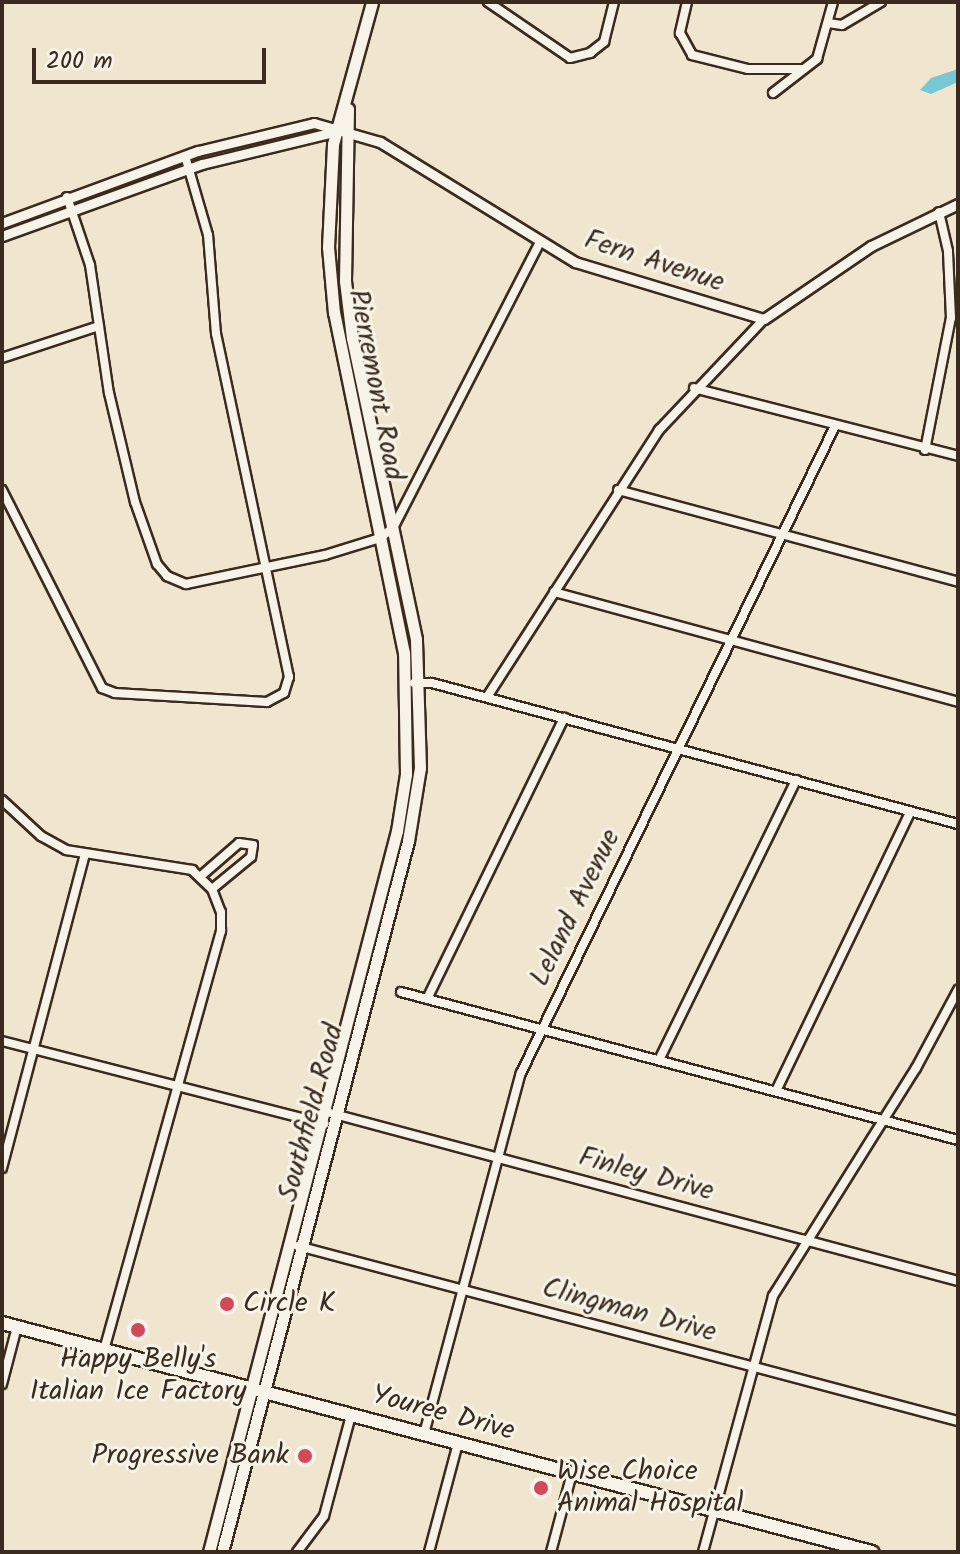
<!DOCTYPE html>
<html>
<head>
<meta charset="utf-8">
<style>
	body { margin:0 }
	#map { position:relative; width:960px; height:1554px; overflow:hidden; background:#f0e6cf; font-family:Kalam,sans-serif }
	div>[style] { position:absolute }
	.water>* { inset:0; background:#78c7d5 }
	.roads { filter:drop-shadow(2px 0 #3b2a1e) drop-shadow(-2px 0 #3b2a1e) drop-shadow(0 2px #3b2a1e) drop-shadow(0 -2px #3b2a1e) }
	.minor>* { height:8px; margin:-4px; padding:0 4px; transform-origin:4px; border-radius:4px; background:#f7f3e8 }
	.tertiary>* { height:9px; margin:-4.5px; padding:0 4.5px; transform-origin:4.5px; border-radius:4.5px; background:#f7f3e8 }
	.secondary>* { height:11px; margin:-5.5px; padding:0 5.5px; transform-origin:5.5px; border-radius:5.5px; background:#f7f3e8 }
	.primary>* { height:12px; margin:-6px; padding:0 6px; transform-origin:6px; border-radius:6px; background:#f7f3e8 }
	.dots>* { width:22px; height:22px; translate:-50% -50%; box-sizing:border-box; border:4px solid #f7f3e8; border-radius:50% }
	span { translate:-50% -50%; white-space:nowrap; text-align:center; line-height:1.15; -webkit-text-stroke:6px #f7f3e8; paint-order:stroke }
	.street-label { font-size:28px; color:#3b2a1e }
	.poi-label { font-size:28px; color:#3b2a1e }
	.left { translate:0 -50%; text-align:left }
	.right { translate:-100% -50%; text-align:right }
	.frame { position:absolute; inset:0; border:4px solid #3b2a1e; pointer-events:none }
	.scale { position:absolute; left:32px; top:48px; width:234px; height:36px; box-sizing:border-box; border:4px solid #3b2a1e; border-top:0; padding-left:10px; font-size:24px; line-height:28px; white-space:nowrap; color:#3b2a1e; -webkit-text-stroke:6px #f7f3e8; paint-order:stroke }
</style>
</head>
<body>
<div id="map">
	<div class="water">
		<div style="clip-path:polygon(958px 69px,958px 82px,931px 94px,920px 90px,931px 78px)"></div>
	</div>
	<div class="roads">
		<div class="minor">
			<div style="left:488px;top:2px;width:99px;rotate:34.3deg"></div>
			<div style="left:570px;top:58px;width:21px;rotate:-14deg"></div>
			<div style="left:590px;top:53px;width:18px;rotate:-38deg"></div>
			<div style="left:604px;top:42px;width:41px;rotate:-76deg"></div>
			<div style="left:687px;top:2px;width:32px;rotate:103deg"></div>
			<div style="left:680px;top:33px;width:25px;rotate:61deg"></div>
			<div style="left:692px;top:55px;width:58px;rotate:14deg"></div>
			<div style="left:748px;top:69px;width:53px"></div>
			<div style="left:828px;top:23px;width:14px;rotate:8deg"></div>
			<div style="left:842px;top:25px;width:45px;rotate:-30.5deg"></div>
			<div style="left:773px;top:93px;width:56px;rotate:-37.7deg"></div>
			<div style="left:817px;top:59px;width:59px;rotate:-74.3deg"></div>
			<div style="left:67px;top:197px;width:72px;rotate:71.3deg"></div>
			<div style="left:90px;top:265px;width:129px;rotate:81.6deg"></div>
			<div style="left:109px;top:393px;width:112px;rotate:76.6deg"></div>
			<div style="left:135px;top:502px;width:66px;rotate:70.5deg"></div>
			<div style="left:157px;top:564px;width:16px;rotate:50deg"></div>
			<div style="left:167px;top:576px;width:21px;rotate:23deg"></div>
			<div style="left:186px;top:584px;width:142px;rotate:-11.8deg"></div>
			<div style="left:325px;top:555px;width:58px;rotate:-17.2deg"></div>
			<div style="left:380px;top:538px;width:16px;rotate:-38deg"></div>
			<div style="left:393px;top:528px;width:319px;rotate:-62.8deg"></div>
			<div style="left:2px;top:358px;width:102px;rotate:-18.3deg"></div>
			<div style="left:694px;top:388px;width:273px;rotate:14.4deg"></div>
			<div style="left:925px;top:450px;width:135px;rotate:-78.9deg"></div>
			<div style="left:951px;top:318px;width:67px;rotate:-92.6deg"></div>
			<div style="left:948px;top:251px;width:40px;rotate:-103deg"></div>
			<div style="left:2px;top:490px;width:222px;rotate:63.2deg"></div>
			<div style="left:102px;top:688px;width:14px;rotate:21deg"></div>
			<div style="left:115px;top:693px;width:152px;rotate:3.4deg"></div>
			<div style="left:267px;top:702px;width:19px;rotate:-28deg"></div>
			<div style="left:284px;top:693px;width:17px;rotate:-73deg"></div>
			<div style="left:289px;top:677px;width:351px;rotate:-102deg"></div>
			<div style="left:216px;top:334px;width:99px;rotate:-94.6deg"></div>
			<div style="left:208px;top:235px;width:82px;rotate:-106.2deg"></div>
			<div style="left:618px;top:490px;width:352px;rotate:15.1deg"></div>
			<div style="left:554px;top:592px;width:419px;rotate:15.2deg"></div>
			<div style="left:414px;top:683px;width:18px"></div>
			<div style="left:432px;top:683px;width:545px;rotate:15.01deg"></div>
			<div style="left:487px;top:697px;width:318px;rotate:-57.2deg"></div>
			<div style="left:659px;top:430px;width:153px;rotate:-46.6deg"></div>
			<div style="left:2px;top:800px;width:53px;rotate:42.7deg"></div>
			<div style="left:41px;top:836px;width:29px;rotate:29deg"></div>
			<div style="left:66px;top:850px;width:128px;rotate:9deg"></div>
			<div style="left:192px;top:870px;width:28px;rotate:44deg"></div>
			<div style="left:212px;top:889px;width:25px;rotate:69deg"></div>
			<div style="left:221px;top:912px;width:19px;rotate:90deg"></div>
			<div style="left:221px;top:931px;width:435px;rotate:105.6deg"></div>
			<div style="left:201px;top:876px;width:50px;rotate:-41deg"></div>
			<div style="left:239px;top:843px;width:14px;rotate:8deg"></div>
			<div style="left:253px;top:845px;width:12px;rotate:99deg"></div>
			<div style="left:251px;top:857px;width:50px;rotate:140.6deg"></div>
			<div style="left:401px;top:992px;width:576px;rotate:14.88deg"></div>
			<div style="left:427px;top:999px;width:313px;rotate:-64deg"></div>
			<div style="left:2px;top:1041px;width:333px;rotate:14.4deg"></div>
			<div style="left:659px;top:1060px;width:312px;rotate:-63.9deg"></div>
			<div style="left:776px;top:1091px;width:310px;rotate:-64.3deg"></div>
			<div style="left:323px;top:1111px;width:657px;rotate:14.99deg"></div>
			<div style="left:2px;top:1168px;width:325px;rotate:-75.2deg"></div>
			<div style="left:298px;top:1246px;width:683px;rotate:14.85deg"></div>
			<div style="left:2px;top:1384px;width:59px;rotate:-75.3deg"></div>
			<div style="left:424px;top:1434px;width:374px;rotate:-75deg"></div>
			<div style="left:521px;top:1073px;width:719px;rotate:-64.11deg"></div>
			<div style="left:297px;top:1552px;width:45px;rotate:-53.1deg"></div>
			<div style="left:324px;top:1516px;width:105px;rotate:-75deg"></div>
			<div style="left:429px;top:1552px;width:113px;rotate:-75.1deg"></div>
			<div style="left:551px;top:1552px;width:82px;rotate:-75.1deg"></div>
			<div style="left:703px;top:1552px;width:265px;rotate:-74.7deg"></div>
			<div style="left:773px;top:1296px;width:269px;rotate:-57.9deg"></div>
			<div style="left:916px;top:1068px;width:89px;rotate:-61.7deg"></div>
		</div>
		<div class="tertiary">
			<div style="left:2px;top:223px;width:209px;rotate:-20.2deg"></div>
			<div style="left:198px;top:151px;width:119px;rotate:-13.6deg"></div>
			<div style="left:314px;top:123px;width:69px;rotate:16.1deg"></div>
			<div style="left:380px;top:142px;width:229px;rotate:31.6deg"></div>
			<div style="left:575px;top:262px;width:197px;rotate:16.8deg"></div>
			<div style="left:764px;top:319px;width:130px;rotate:-34.3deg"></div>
			<div style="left:871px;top:246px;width:97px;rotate:-25.8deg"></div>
			<div style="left:2px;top:236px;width:213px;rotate:-19.8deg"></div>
			<div style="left:202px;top:164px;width:135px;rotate:-13.7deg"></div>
		</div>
		<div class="secondary">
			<div style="left:209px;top:1552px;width:745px;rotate:-75.39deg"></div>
			<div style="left:397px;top:831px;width:58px;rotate:-81deg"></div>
			<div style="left:406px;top:774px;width:121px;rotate:-90.9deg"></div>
			<div style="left:404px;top:653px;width:347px;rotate:-101.6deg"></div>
			<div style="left:334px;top:313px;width:66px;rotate:-95.2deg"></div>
			<div style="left:328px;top:247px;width:103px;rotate:-87.2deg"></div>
			<div style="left:333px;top:144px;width:147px;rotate:-74.6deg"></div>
			<div style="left:222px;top:1552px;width:735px;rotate:-75.34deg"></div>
			<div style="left:408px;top:841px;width:74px;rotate:-80.7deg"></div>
			<div style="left:420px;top:768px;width:129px;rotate:-91.8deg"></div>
			<div style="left:416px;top:639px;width:308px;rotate:-102deg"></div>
			<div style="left:352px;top:338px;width:57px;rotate:-97deg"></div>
			<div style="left:345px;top:281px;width:172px;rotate:-89deg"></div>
		</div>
		<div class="primary">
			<div style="left:2px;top:1323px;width:900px;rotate:14.75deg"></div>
		</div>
	</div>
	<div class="dots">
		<div style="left:227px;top:1304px;background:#d1495b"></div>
		<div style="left:138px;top:1330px;background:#d1495b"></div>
		<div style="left:305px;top:1456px;background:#d1495b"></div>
		<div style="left:541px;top:1488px;background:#d1495b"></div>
	</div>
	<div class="street-label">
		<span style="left:654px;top:262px;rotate:18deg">Fern Avenue</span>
		<span style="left:375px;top:385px;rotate:79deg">Pierremont Road</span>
		<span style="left:576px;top:908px;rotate:-64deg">Leland Avenue</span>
		<span style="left:312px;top:1113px;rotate:-75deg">Southfield Road</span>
		<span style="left:646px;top:1175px;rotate:15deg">Finley Drive</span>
		<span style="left:629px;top:1311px;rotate:15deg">Clingman Drive</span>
		<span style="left:443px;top:1414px;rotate:15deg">Youree Drive</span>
	</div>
	<div class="poi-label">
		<span class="left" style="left:243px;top:1304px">Circle K</span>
		<span style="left:138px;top:1376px">Happy Belly's<br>Italian Ice Factory</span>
		<span class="right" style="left:289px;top:1456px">Progressive Bank</span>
		<span class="left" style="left:557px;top:1488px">Wise Choice<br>Animal Hospital</span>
	</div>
	<div class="frame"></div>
	<div class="scale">200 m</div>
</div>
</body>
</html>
